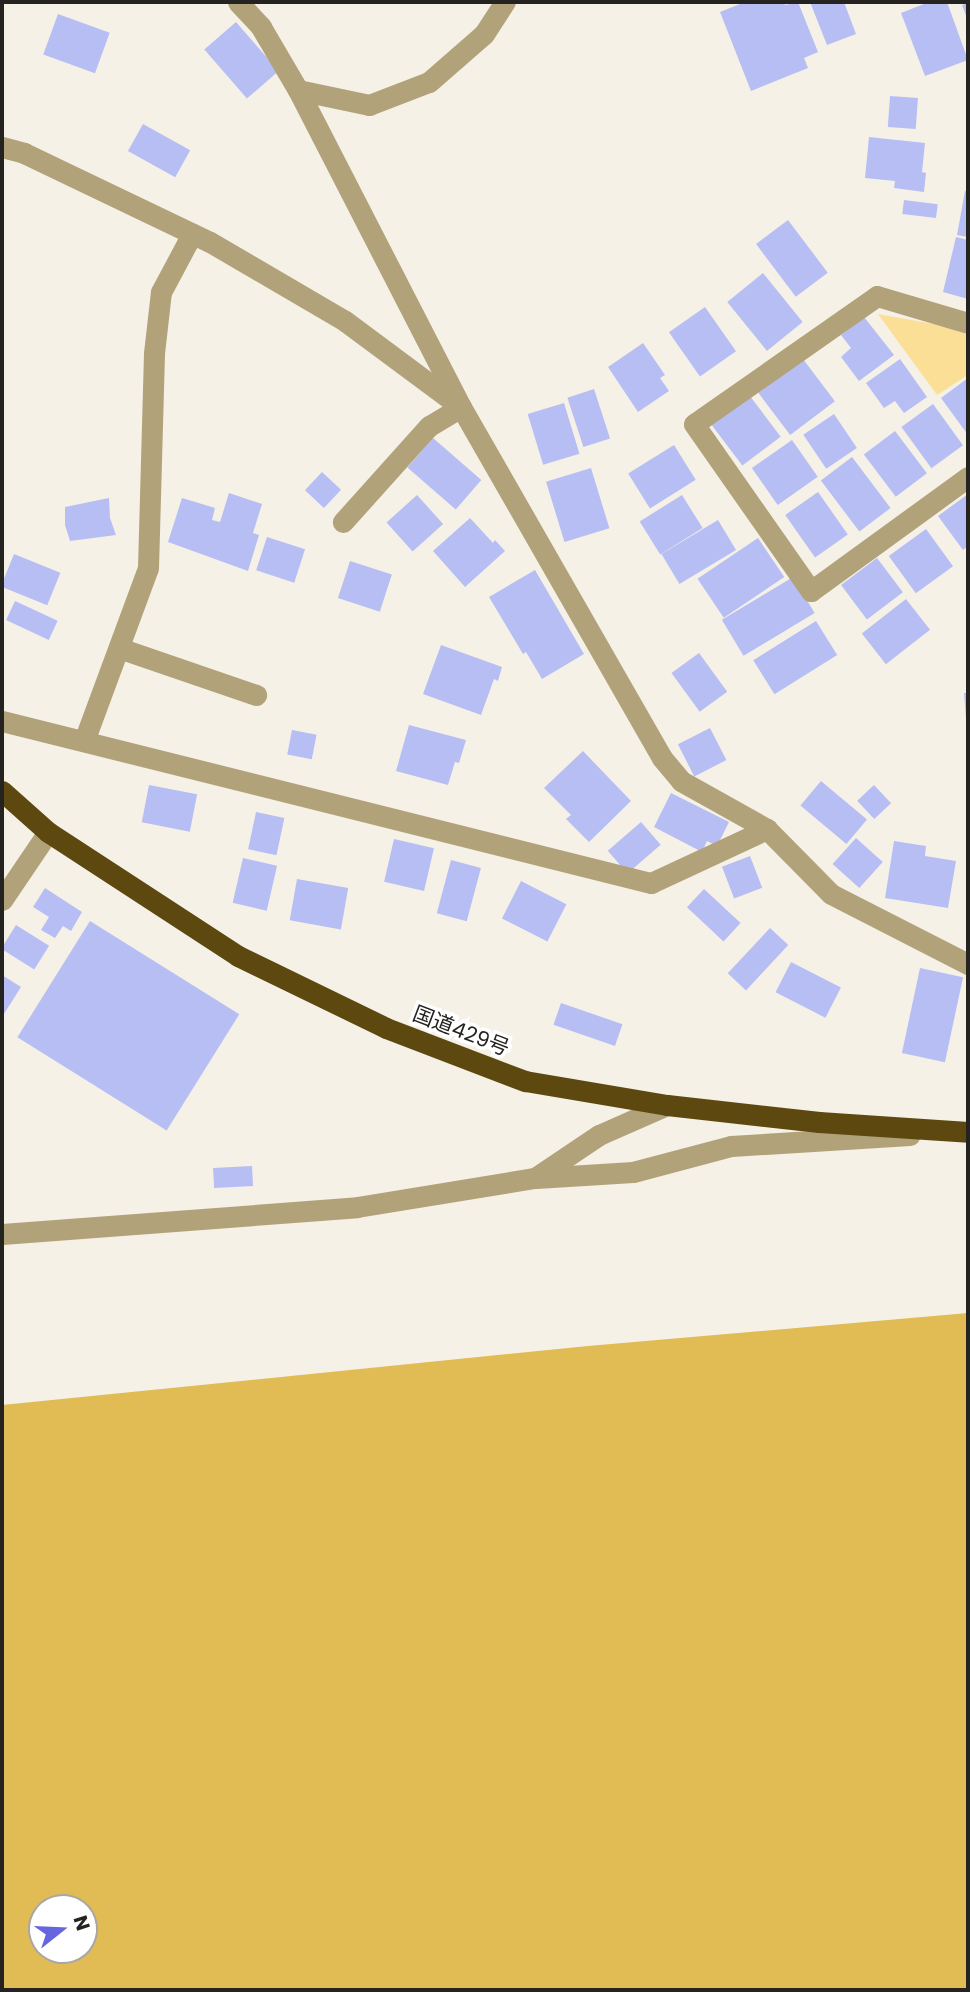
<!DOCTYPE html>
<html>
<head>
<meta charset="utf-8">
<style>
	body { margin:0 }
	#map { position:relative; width:970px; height:1992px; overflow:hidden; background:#f5f1e7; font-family:Poppins,"Noto Sans JP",sans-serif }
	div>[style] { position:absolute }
	.green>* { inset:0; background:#fbdf97 }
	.water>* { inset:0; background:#e1bb54 }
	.building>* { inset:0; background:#b7bef4; transform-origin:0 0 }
	.minor>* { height:21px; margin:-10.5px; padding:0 10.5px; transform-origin:10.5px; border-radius:10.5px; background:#b1a27a }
	.highway>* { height:21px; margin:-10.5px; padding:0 10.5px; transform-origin:10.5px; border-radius:10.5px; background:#5d4910 }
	span { translate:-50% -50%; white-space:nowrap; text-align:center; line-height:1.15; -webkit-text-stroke:7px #fff; paint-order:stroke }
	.street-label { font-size:21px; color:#252320 }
	.frame { position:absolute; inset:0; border:4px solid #252320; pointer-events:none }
	.north { position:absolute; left:28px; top:1894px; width:70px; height:70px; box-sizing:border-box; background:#fff; border:2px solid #a8a7a6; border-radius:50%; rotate:72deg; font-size:19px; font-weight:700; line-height:28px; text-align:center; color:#252320 }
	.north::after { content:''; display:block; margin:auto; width:24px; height:32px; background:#6667e0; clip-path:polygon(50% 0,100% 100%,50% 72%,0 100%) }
</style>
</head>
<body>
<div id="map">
	<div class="green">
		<div style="clip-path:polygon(878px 314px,945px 326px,968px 335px,968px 375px,937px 395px)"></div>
	</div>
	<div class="water">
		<div style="clip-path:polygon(evenodd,968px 1313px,968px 1990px,2px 1990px,2px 1405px,588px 1346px,968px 1313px,42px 1908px,84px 1908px,84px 1950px,42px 1950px,42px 1908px)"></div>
	</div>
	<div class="building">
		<div style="clip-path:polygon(745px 2px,784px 2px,785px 5px,798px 2px,818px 52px,804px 58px,808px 68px,751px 91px,720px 12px)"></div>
		<div style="clip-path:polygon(810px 2px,844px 2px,856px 34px,827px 45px)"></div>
		<div style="clip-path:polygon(929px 2px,947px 2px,968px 60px,925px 76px,901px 13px)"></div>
		<div style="clip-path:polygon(968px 3px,968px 21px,962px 5px)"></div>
		<div style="left:58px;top:14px;width:55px;height:43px;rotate:20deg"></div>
		<div style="left:236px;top:22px;width:65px;height:42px;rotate:49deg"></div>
		<div style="left:890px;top:96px;width:28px;height:31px;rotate:4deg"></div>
		<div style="left:143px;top:124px;width:54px;height:31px;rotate:29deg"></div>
		<div style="clip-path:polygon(869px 137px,925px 143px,922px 172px,926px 173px,924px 192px,894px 188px,895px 181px,865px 178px)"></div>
		<div style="clip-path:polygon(965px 191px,968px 191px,968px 237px,957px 235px)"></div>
		<div style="left:904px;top:200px;width:34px;height:14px;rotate:7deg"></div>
		<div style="left:788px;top:220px;width:66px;height:40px;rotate:53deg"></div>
		<div style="clip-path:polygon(956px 237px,968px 240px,968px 299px,943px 292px)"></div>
		<div style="left:763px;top:273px;width:63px;height:46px;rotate:51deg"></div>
		<div style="left:705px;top:307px;width:54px;height:44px;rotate:55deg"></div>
		<div style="clip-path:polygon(864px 317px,894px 355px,859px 381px,841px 357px,851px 348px,841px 335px)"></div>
		<div style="clip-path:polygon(643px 343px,665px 375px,660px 378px,669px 391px,638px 412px,608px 367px)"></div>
		<div style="left:803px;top:359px;width:53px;height:56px;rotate:53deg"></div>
		<div style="clip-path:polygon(900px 359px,927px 397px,904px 413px,895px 401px,884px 408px,866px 383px)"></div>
		<div style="clip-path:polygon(968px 378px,968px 435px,941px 398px)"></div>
		<div style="left:594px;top:389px;width:52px;height:28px;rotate:72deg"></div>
		<div style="left:750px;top:396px;width:51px;height:48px;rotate:53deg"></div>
		<div style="left:564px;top:403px;width:53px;height:38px;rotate:73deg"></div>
		<div style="left:933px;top:404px;width:51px;height:39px;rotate:54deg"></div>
		<div style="left:834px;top:414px;width:41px;height:37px;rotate:56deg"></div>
		<div style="left:895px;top:431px;width:53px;height:39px;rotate:53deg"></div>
		<div style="left:433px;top:438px;width:64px;height:39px;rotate:41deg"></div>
		<div style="left:792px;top:440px;width:45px;height:49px;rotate:55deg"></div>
		<div style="left:674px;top:445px;width:41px;height:54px;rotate:58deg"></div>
		<div style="left:852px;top:457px;width:64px;height:39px;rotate:53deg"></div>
		<div style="left:591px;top:468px;width:63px;height:47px;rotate:73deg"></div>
		<div style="left:322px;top:472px;width:26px;height:25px;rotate:43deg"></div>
		<div style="left:818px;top:492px;width:52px;height:40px;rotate:55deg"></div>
		<div style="clip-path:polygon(229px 493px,262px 504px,253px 533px,259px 535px,248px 571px,168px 542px,182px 498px,215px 508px,212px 520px,220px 522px)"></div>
		<div style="clip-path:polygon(968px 494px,968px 546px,963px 550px,938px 516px)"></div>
		<div style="left:417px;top:495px;width:39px;height:41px;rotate:48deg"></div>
		<div style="left:682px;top:495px;width:39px;height:50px;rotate:58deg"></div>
		<div style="clip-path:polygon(109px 498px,110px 518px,116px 535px,70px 541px,65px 525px,65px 507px)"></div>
		<div style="clip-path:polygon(470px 518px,493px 543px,495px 540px,505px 551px,465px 587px,433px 551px)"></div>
		<div style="left:718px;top:520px;width:35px;height:66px;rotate:59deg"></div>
		<div style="left:926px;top:529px;width:46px;height:46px;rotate:54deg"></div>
		<div style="left:267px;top:537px;width:40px;height:35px;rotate:18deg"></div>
		<div style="left:758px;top:538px;width:47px;height:73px;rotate:56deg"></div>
		<div style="left:14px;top:554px;width:50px;height:35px;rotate:22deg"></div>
		<div style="left:877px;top:558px;width:43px;height:45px;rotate:53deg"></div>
		<div style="left:350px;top:561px;width:44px;height:39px;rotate:18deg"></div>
		<div style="clip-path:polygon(535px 570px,584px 654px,542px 679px,526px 652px,523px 654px,489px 597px)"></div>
		<div style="left:793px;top:577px;width:42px;height:83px;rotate:59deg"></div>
		<div style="left:906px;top:599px;width:39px;height:56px;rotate:52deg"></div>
		<div style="left:15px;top:601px;width:47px;height:21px;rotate:25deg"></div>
		<div style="left:816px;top:621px;width:40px;height:74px;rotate:58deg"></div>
		<div style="clip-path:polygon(441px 645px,502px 667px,498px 681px,494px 679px,481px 715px,423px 694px)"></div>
		<div style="left:699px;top:653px;width:48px;height:34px;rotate:54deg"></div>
		<div style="clip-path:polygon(964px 693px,968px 693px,968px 719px,966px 719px)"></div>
		<div style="clip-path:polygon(409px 725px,466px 740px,459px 763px,455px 762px,448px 785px,396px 771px)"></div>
		<div style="left:710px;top:728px;width:36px;height:36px;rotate:63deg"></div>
		<div style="left:292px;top:730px;width:25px;height:25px;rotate:11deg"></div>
		<div style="clip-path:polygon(583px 751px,631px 801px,589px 842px,566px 819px,571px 815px,544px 788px)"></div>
		<div style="left:821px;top:781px;width:60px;height:32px;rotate:40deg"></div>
		<div style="left:149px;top:785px;width:49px;height:38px;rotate:11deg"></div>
		<div style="left:874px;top:785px;width:25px;height:23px;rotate:47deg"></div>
		<div style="clip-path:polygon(671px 793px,729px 822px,717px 846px,707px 841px,702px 852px,654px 827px)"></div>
		<div style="left:256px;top:812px;width:29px;height:38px;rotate:12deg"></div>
		<div style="left:641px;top:822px;width:30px;height:44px;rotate:49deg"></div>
		<div style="left:856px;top:838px;width:36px;height:35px;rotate:42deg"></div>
		<div style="left:394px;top:839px;width:41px;height:44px;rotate:13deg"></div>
		<div style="clip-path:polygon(894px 841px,926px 846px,925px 856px,956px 861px,948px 908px,885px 898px)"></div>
		<div style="left:750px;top:856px;width:34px;height:30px;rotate:69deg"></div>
		<div style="left:243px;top:858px;width:35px;height:46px;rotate:13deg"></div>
		<div style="left:451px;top:860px;width:31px;height:55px;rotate:15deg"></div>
		<div style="left:297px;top:879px;width:52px;height:42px;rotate:10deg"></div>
		<div style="left:521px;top:881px;width:51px;height:42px;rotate:27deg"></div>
		<div style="clip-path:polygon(45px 888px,82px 912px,71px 931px,63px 926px,55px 938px,41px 930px,49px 917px,33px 907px)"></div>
		<div style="left:704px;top:889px;width:50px;height:25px;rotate:43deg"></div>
		<div style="left:90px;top:921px;width:176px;height:137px;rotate:32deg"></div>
		<div style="left:16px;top:925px;width:39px;height:28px;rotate:32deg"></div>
		<div style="left:770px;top:928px;width:25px;height:62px;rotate:43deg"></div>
		<div style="left:791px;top:962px;width:56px;height:34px;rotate:27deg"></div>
		<div style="left:920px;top:968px;width:44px;height:87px;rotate:12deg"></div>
		<div style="clip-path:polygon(2px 975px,21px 987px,2px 1017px)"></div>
		<div style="left:561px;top:1003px;width:65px;height:23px;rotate:19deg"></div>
		<div style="left:252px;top:1166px;width:20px;height:39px;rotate:87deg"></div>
	</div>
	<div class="minor">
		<div style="left:238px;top:2px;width:34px;rotate:47deg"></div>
		<div style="left:261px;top:27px;width:73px;rotate:59.6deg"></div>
		<div style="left:298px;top:90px;width:356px;rotate:62.8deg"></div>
		<div style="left:461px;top:407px;width:404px;rotate:60.2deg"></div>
		<div style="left:662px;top:758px;width:30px;rotate:50deg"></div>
		<div style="left:681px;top:781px;width:98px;rotate:29.2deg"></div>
		<div style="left:767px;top:829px;width:91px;rotate:45.4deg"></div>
		<div style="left:831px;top:894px;width:154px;rotate:27.1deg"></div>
		<div style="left:298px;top:90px;width:73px;rotate:11.9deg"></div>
		<div style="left:369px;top:105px;width:64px;rotate:-21deg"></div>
		<div style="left:429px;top:82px;width:73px;rotate:-41.1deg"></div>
		<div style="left:484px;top:34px;width:38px;rotate:-57deg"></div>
		<div style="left:2px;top:147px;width:23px;rotate:15deg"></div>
		<div style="left:24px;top:153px;width:206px;rotate:25.6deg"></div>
		<div style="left:210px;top:242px;width:156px;rotate:30.3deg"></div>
		<div style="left:345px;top:321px;width:144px;rotate:36.6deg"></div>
		<div style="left:461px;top:407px;width:37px;rotate:149deg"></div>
		<div style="left:429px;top:426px;width:129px;rotate:131.9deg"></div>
		<div style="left:968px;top:323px;width:95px;rotate:-163.5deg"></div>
		<div style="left:877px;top:296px;width:223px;rotate:145deg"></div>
		<div style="left:694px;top:424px;width:204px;rotate:55deg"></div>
		<div style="left:811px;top:591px;width:194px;rotate:-36deg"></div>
		<div style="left:119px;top:648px;width:145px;rotate:18.9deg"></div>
		<div style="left:2px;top:721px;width:669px;rotate:14.02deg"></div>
		<div style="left:651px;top:883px;width:128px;rotate:-25deg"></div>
		<div style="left:84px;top:741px;width:184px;rotate:-69.7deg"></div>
		<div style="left:148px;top:568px;width:215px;rotate:-88.4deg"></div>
		<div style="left:154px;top:353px;width:61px;rotate:-83.5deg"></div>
		<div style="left:161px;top:292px;width:66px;rotate:-61.9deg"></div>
		<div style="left:2px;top:900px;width:82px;rotate:-55.9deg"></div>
		<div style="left:536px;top:1178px;width:97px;rotate:-3.5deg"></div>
		<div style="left:633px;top:1172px;width:101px;rotate:-14.9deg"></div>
		<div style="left:731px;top:1146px;width:179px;rotate:-3.5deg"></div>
		<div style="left:2px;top:1234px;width:356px;rotate:-4.3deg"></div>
		<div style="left:357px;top:1207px;width:180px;rotate:-9.3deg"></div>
		<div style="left:535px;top:1178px;width:77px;rotate:-33.9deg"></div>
		<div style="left:599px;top:1135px;width:74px;rotate:-23.8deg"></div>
	</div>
	<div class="highway">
		<div style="left:2px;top:791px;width:62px;rotate:41.7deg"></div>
		<div style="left:48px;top:832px;width:227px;rotate:33.1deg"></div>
		<div style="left:238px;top:956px;width:165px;rotate:25.9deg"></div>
		<div style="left:386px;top:1028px;width:149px;rotate:20.9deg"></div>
		<div style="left:525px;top:1081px;width:144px;rotate:9.6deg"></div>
		<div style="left:667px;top:1105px;width:153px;rotate:6.4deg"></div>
		<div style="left:819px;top:1122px;width:149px;rotate:3.8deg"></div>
	</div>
	<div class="street-label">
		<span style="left:461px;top:1031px;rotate:21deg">国道429号</span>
	</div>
	<div class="frame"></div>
	<div class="north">N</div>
</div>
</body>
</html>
